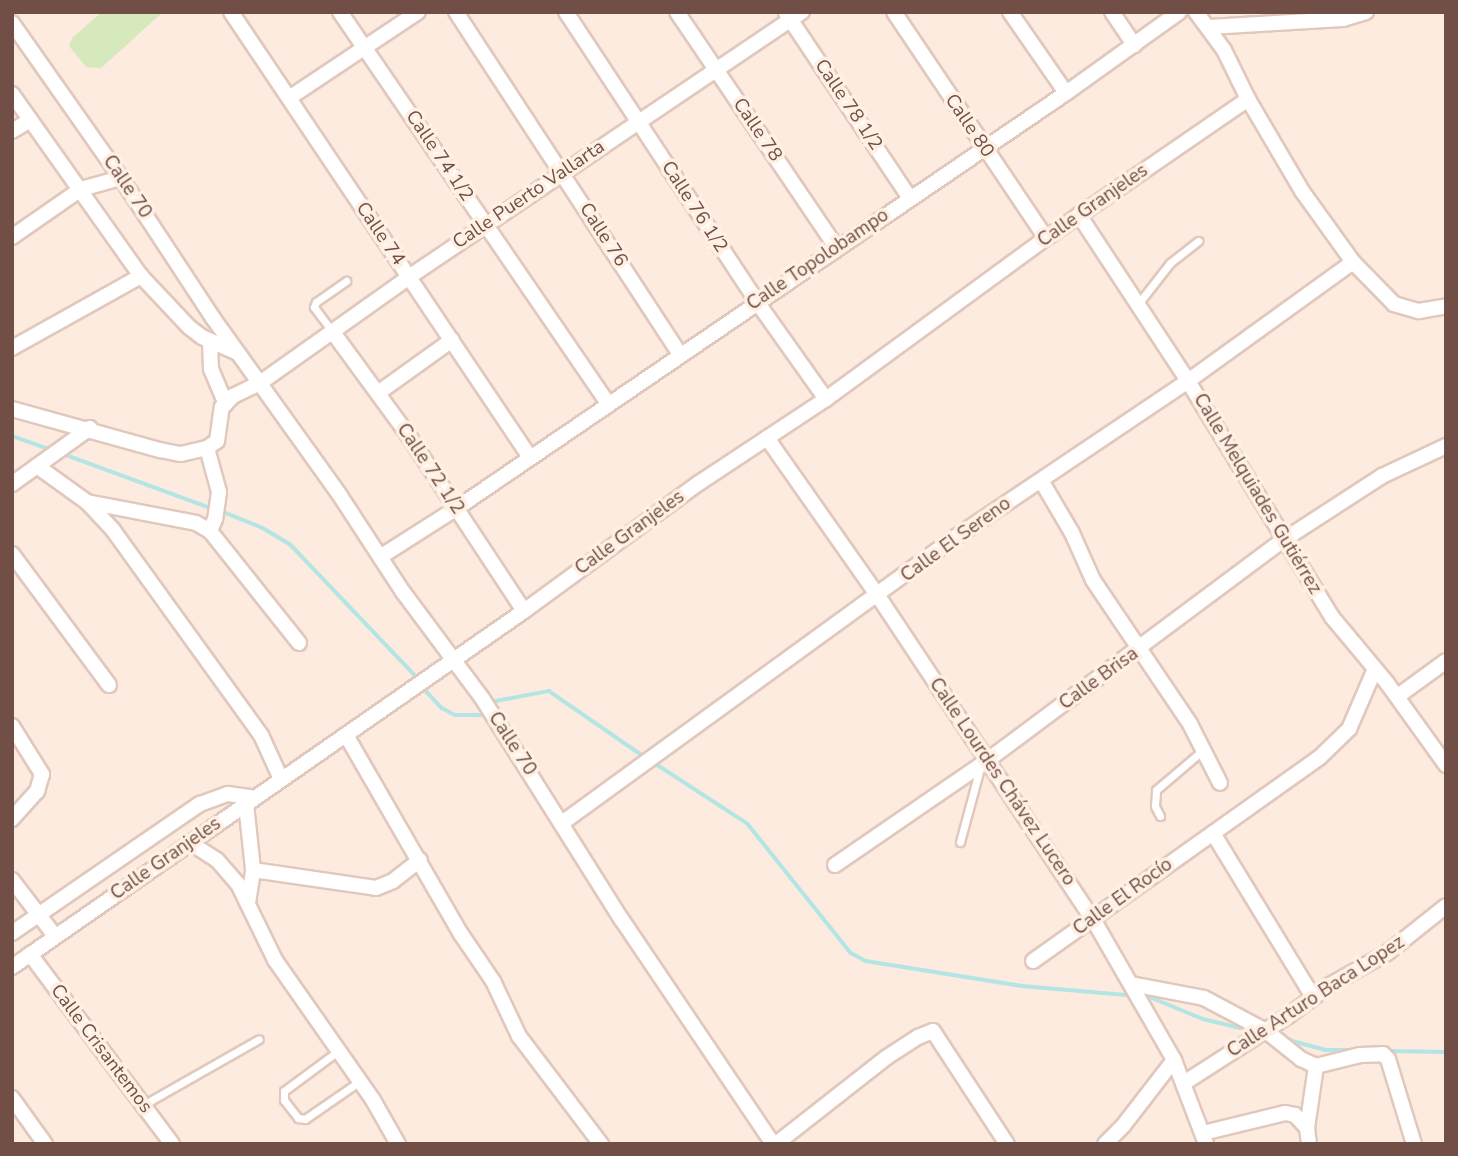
<!DOCTYPE html>
<html>
<head>
<meta charset="utf-8">
<style>
	body { margin:0 }
	#map { position:relative; width:1458px; height:1156px; overflow:hidden; background:#fcebde; font-family:"Nunito Sans",sans-serif }
	div>[style] { position:absolute }
	.green>* { inset:0; background:#d6e9bd }
	.stream>* { height:3.5px; margin:-1.75px; padding:0 1.75px; transform-origin:1.75px; border-radius:1.75px; background:#b3e5e4 }
	.roads { filter:drop-shadow(2px 0 #e1c8bd) drop-shadow(-2px 0 #e1c8bd) drop-shadow(0 2px #e1c8bd) drop-shadow(0 -2px #e1c8bd) }
	.service>* { height:7px; margin:-3.5px; padding:0 3.5px; transform-origin:3.5px; border-radius:3.5px; background:#fff }
	.minor>* { height:14px; margin:-7px; padding:0 7px; transform-origin:7px; border-radius:7px; background:#fff }
	span { translate:-50% -50%; white-space:nowrap; text-align:center; line-height:1.15; -webkit-text-stroke:7px #fff0e4; paint-order:stroke }
	.street-label { font-size:19px; color:#714f46 }
	.frame { position:absolute; inset:0; border:14px solid #714f46; pointer-events:none }
</style>
</head>
<body>
<div id="map">
	<div class="green">
		<div style="clip-path:polygon(102px 12px,163px 12px,101px 68px,86px 67px,69px 46px,72px 38px)"></div>
	</div>
	<div class="stream">
		<div style="left:12px;top:436px;width:42px;rotate:19.3deg"></div>
		<div style="left:63px;top:454px;width:160px;rotate:20.1deg"></div>
		<div style="left:221px;top:511px;width:45px;rotate:22deg"></div>
		<div style="left:263px;top:528px;width:31px;rotate:31deg"></div>
		<div style="left:290px;top:544px;width:180px;rotate:46.4deg"></div>
		<div style="left:426px;top:691px;width:23px;rotate:47deg"></div>
		<div style="left:442px;top:708px;width:15px;rotate:28deg"></div>
		<div style="left:455px;top:715px;width:26px"></div>
		<div style="left:496px;top:701px;width:54px;rotate:-10.7deg"></div>
		<div style="left:549px;top:691px;width:118px;rotate:34.6deg"></div>
		<div style="left:653px;top:762px;width:113px;rotate:33.1deg"></div>
		<div style="left:748px;top:824px;width:165px;rotate:51.4deg"></div>
		<div style="left:851px;top:953px;width:17px;rotate:28deg"></div>
		<div style="left:866px;top:961px;width:158px;rotate:9.1deg"></div>
		<div style="left:1022px;top:986px;width:104px;rotate:4.9deg"></div>
		<div style="left:1150px;top:997px;width:57px;rotate:22.5deg"></div>
		<div style="left:1203px;top:1019px;width:51px;rotate:13.5deg"></div>
		<div style="left:1285px;top:1039px;width:42px;rotate:15deg"></div>
		<div style="left:1326px;top:1050px;width:27px"></div>
		<div style="left:1388px;top:1051px;width:58px;rotate:1deg"></div>
	</div>
	<div class="roads">
		<div class="service">
			<div style="left:1138px;top:304px;width:52px;rotate:-52deg"></div>
			<div style="left:1170px;top:263px;width:36px;rotate:-38deg"></div>
			<div style="left:332px;top:331px;width:30px;rotate:-127deg"></div>
			<div style="left:314px;top:307px;width:5px;rotate:-68deg"></div>
			<div style="left:316px;top:302px;width:37px;rotate:-35deg"></div>
			<div style="left:1160px;top:816px;width:11px;rotate:-117deg"></div>
			<div style="left:1155px;top:806px;width:16px;rotate:-86deg"></div>
			<div style="left:1156px;top:790px;width:62px;rotate:-40.4deg"></div>
			<div style="left:960px;top:842px;width:77px;rotate:-74.9deg"></div>
			<div style="left:338px;top:1051px;width:67px;rotate:143.5deg"></div>
			<div style="left:284px;top:1091px;width:9px;rotate:90deg"></div>
			<div style="left:284px;top:1100px;width:23px;rotate:52deg"></div>
			<div style="left:298px;top:1118px;width:7px;rotate:8deg"></div>
			<div style="left:305px;top:1119px;width:67px;rotate:-34.6deg"></div>
			<div style="left:143px;top:1105px;width:133px;rotate:-29.6deg"></div>
		</div>
		<div class="minor">
			<div style="left:231px;top:12px;width:535px;rotate:56.13deg"></div>
			<div style="left:340px;top:12px;width:474px;rotate:55.6deg"></div>
			<div style="left:456px;top:12px;width:409px;rotate:56.8deg"></div>
			<div style="left:566px;top:12px;width:347px;rotate:56.6deg"></div>
			<div style="left:757px;top:302px;width:119px;rotate:54.6deg"></div>
			<div style="left:677px;top:12px;width:285px;rotate:55.9deg"></div>
			<div style="left:894px;top:12px;width:272px;rotate:56.1deg"></div>
			<div style="left:1010px;top:12px;width:98px;rotate:55.3deg"></div>
			<div style="left:1112px;top:12px;width:40px;rotate:56deg"></div>
			<div style="left:1196px;top:12px;width:47px;rotate:53.6deg"></div>
			<div style="left:1224px;top:50px;width:55px;rotate:63.9deg"></div>
			<div style="left:1248px;top:99px;width:107px;rotate:59.6deg"></div>
			<div style="left:1302px;top:191px;width:87px;rotate:54.3deg"></div>
			<div style="left:1353px;top:262px;width:59px;rotate:45.7deg"></div>
			<div style="left:1394px;top:304px;width:26px;rotate:16deg"></div>
			<div style="left:1419px;top:311px;width:27px;rotate:-10deg"></div>
			<div style="left:786px;top:13px;width:223px;rotate:56.2deg"></div>
			<div style="left:12px;top:23px;width:189px;rotate:54.9deg"></div>
			<div style="left:121px;top:178px;width:168px;rotate:56.7deg"></div>
			<div style="left:213px;top:318px;width:216px;rotate:54.4deg"></div>
			<div style="left:339px;top:494px;width:117px;rotate:56.9deg"></div>
			<div style="left:403px;top:592px;width:132px;rotate:53.3deg"></div>
			<div style="left:482px;top:698px;width:262px;rotate:57.8deg"></div>
			<div style="left:622px;top:920px;width:270px;rotate:56deg"></div>
			<div style="left:1209px;top:27px;width:134px;rotate:-3.4deg"></div>
			<div style="left:1343px;top:19px;width:24px;rotate:-17deg"></div>
			<div style="left:12px;top:94px;width:223px;rotate:54.7deg"></div>
			<div style="left:141px;top:276px;width:70px;rotate:46.7deg"></div>
			<div style="left:189px;top:327px;width:16px;rotate:38deg"></div>
			<div style="left:202px;top:337px;width:39px;rotate:24deg"></div>
			<div style="left:289px;top:98px;width:155px;rotate:-33.7deg"></div>
			<div style="left:12px;top:131px;width:21px;rotate:-31deg"></div>
			<div style="left:1079px;top:215px;width:199px;rotate:56.7deg"></div>
			<div style="left:1188px;top:381px;width:276px;rotate:58.6deg"></div>
			<div style="left:1332px;top:617px;width:86px;rotate:50.2deg"></div>
			<div style="left:1387px;top:683px;width:101px;rotate:54.3deg"></div>
			<div style="left:12px;top:237px;width:84px;rotate:-34.8deg"></div>
			<div style="left:81px;top:189px;width:41px;rotate:-15.4deg"></div>
			<div style="left:332px;top:331px;width:125px;rotate:53.8deg"></div>
			<div style="left:406px;top:432px;width:214px;rotate:56.6deg"></div>
			<div style="left:210px;top:341px;width:28px;rotate:88deg"></div>
			<div style="left:211px;top:369px;width:38px;rotate:67deg"></div>
			<div style="left:12px;top:348px;width:148px;rotate:-29.2deg"></div>
			<div style="left:378px;top:393px;width:91px;rotate:-35.6deg"></div>
			<div style="left:12px;top:409px;width:154px;rotate:15.5deg"></div>
			<div style="left:160px;top:450px;width:21px;rotate:11deg"></div>
			<div style="left:181px;top:454px;width:27px;rotate:-13deg"></div>
			<div style="left:207px;top:448px;width:12px;rotate:-35deg"></div>
			<div style="left:217px;top:441px;width:34px;rotate:-82deg"></div>
			<div style="left:222px;top:407px;width:16px;rotate:-45deg"></div>
			<div style="left:233px;top:396px;width:30px;rotate:-26deg"></div>
			<div style="left:260px;top:383px;width:183px;rotate:-35.4deg"></div>
			<div style="left:409px;top:277px;width:474px;rotate:-34deg"></div>
			<div style="left:767px;top:438px;width:193px;rotate:54.9deg"></div>
			<div style="left:878px;top:596px;width:388px;rotate:56.4deg"></div>
			<div style="left:1093px;top:919px;width:163px;rotate:60.1deg"></div>
			<div style="left:1174px;top:1060px;width:90px;rotate:69.1deg"></div>
			<div style="left:207px;top:448px;width:46px;rotate:74.7deg"></div>
			<div style="left:219px;top:492px;width:27px;rotate:98deg"></div>
			<div style="left:215px;top:519px;width:13px;rotate:113deg"></div>
			<div style="left:37px;top:466px;width:62px;rotate:35.8deg"></div>
			<div style="left:87px;top:502px;width:38px;rotate:47deg"></div>
			<div style="left:113px;top:530px;width:253px;rotate:54.2deg"></div>
			<div style="left:261px;top:735px;width:48px;rotate:65.6deg"></div>
			<div style="left:1042px;top:482px;width:59px;rotate:59.5deg"></div>
			<div style="left:1072px;top:533px;width:51px;rotate:65.9deg"></div>
			<div style="left:1093px;top:580px;width:174px;rotate:56deg"></div>
			<div style="left:1190px;top:724px;width:66px;rotate:63deg"></div>
			<div style="left:12px;top:484px;width:96px;rotate:-35.7deg"></div>
			<div style="left:87px;top:502px;width:111px;rotate:10.9deg"></div>
			<div style="left:196px;top:523px;width:16px;rotate:30deg"></div>
			<div style="left:210px;top:531px;width:143px;rotate:51.5deg"></div>
			<div style="left:12px;top:554px;width:163px;rotate:53.5deg"></div>
			<div style="left:380px;top:557px;width:91px;rotate:-32.5deg"></div>
			<div style="left:457px;top:508px;width:737px;rotate:-34.27deg"></div>
			<div style="left:1066px;top:93px;width:139px;rotate:-35.6deg"></div>
			<div style="left:1398px;top:696px;width:59px;rotate:-36.1deg"></div>
			<div style="left:12px;top:726px;width:57px;rotate:58deg"></div>
			<div style="left:42px;top:774px;width:18px;rotate:106deg"></div>
			<div style="left:37px;top:791px;width:38px;rotate:132deg"></div>
			<div style="left:346px;top:735px;width:230px;rotate:60deg"></div>
			<div style="left:461px;top:934px;width:57px;rotate:55.8deg"></div>
			<div style="left:493px;top:981px;width:61px;rotate:64.7deg"></div>
			<div style="left:519px;top:1036px;width:136px;rotate:52.8deg"></div>
			<div style="left:246px;top:804px;width:66px;rotate:83.9deg"></div>
			<div style="left:562px;top:823px;width:487px;rotate:-36deg"></div>
			<div style="left:956px;top:537px;width:280px;rotate:-33.9deg"></div>
			<div style="left:1188px;top:381px;width:203px;rotate:-35.8deg"></div>
			<div style="left:1213px;top:833px;width:192px;rotate:58.6deg"></div>
			<div style="left:189px;top:842px;width:33px;rotate:33deg"></div>
			<div style="left:217px;top:860px;width:32px;rotate:49deg"></div>
			<div style="left:238px;top:884px;width:85px;rotate:64deg"></div>
			<div style="left:275px;top:960px;width:171px;rotate:55deg"></div>
			<div style="left:373px;top:1100px;width:51px;rotate:60.4deg"></div>
			<div style="left:835px;top:865px;width:186px;rotate:-34.5deg"></div>
			<div style="left:988px;top:760px;width:370px;rotate:-36.7deg"></div>
			<div style="left:1285px;top:539px;width:116px;rotate:-33deg"></div>
			<div style="left:1382px;top:476px;width:71px;rotate:-25.1deg"></div>
			<div style="left:12px;top:880px;width:71px;rotate:52.5deg"></div>
			<div style="left:248px;top:903px;width:33px;rotate:-81deg"></div>
			<div style="left:253px;top:870px;width:124px;rotate:8.3deg"></div>
			<div style="left:376px;top:888px;width:18px;rotate:-22deg"></div>
			<div style="left:393px;top:881px;width:34px;rotate:-38deg"></div>
			<div style="left:12px;top:933px;width:228px;rotate:-34.5deg"></div>
			<div style="left:200px;top:804px;width:30px;rotate:-20deg"></div>
			<div style="left:228px;top:794px;width:27px;rotate:8deg"></div>
			<div style="left:30px;top:954px;width:237px;rotate:53.2deg"></div>
			<div style="left:1033px;top:961px;width:351px;rotate:-35.4deg"></div>
			<div style="left:1319px;top:758px;width:42px;rotate:-44deg"></div>
			<div style="left:1349px;top:729px;width:65px;rotate:-66.6deg"></div>
			<div style="left:12px;top:967px;width:624px;rotate:-34.81deg"></div>
			<div style="left:524px;top:611px;width:217px;rotate:-36.2deg"></div>
			<div style="left:699px;top:483px;width:152px;rotate:-33.5deg"></div>
			<div style="left:826px;top:399px;width:273px;rotate:-36.2deg"></div>
			<div style="left:1046px;top:238px;width:245px;rotate:-34.5deg"></div>
			<div style="left:1131px;top:984px;width:74px;rotate:10.9deg"></div>
			<div style="left:1204px;top:998px;width:70px;rotate:28deg"></div>
			<div style="left:1266px;top:1031px;width:45px;rotate:38.7deg"></div>
			<div style="left:1301px;top:1059px;width:17px;rotate:25deg"></div>
			<div style="left:1316px;top:1066px;width:45px;rotate:-14deg"></div>
			<div style="left:1360px;top:1055px;width:23px;rotate:-2deg"></div>
			<div style="left:1383px;top:1054px;width:7px;rotate:45deg"></div>
			<div style="left:1388px;top:1059px;width:89px;rotate:73deg"></div>
			<div style="left:1184px;top:1083px;width:124px;rotate:-32.8deg"></div>
			<div style="left:1288px;top:1016px;width:52px;rotate:-36.4deg"></div>
			<div style="left:1330px;top:985px;width:65px;rotate:-29.3deg"></div>
			<div style="left:1387px;top:953px;width:75px;rotate:-38.5deg"></div>
			<div style="left:12px;top:1098px;width:57px;rotate:54.3deg"></div>
			<div style="left:1203px;top:1133px;width:84px;rotate:-13.7deg"></div>
			<div style="left:1285px;top:1113px;width:10px;rotate:11deg"></div>
			<div style="left:1295px;top:1115px;width:18px;rotate:47deg"></div>
			<div style="left:776px;top:1144px;width:141px;rotate:-38.1deg"></div>
			<div style="left:887px;top:1057px;width:37px;rotate:-33deg"></div>
			<div style="left:918px;top:1037px;width:16px;rotate:-22deg"></div>
			<div style="left:933px;top:1031px;width:135px;rotate:56.8deg"></div>
			<div style="left:1105px;top:1144px;width:25px;rotate:-45deg"></div>
			<div style="left:1123px;top:1126px;width:83px;rotate:-52.3deg"></div>
			<div style="left:1309px;top:1144px;width:16px;rotate:-97deg"></div>
			<div style="left:1307px;top:1128px;width:63px;rotate:-81.7deg"></div>
		</div>
	</div>
	<div class="street-label">
		<span style="left:848px;top:105px;rotate:56deg">Calle 78 1/2</span>
		<span style="left:969px;top:126px;rotate:56deg">Calle 80</span>
		<span style="left:757px;top:130px;rotate:56deg">Calle 78</span>
		<span style="left:439px;top:156px;rotate:56deg">Calle 74 1/2</span>
		<span style="left:127px;top:187px;rotate:56deg">Calle 70</span>
		<span style="left:529px;top:195px;rotate:-34deg">Calle Puerto Vallarta</span>
		<span style="left:1093px;top:206px;rotate:-35deg">Calle Granjeles</span>
		<span style="left:694px;top:207px;rotate:57deg">Calle 76 1/2</span>
		<span style="left:380px;top:234px;rotate:56deg">Calle 74</span>
		<span style="left:603px;top:235px;rotate:57deg">Calle 76</span>
		<span style="left:818px;top:260px;rotate:-34deg">Calle Topolobampo</span>
		<span style="left:430px;top:469px;rotate:56deg">Calle 72 1/2</span>
		<span style="left:1257px;top:494px;rotate:59deg">Calle Melquiades Gutiérrez</span>
		<span style="left:630px;top:533px;rotate:-36deg">Calle Granjeles</span>
		<span style="left:956px;top:540px;rotate:-36deg">Calle El Sereno</span>
		<span style="left:1099px;top:679px;rotate:-36deg">Calle Brisa</span>
		<span style="left:512px;top:744px;rotate:57deg">Calle 70</span>
		<span style="left:1002px;top:782px;rotate:56deg">Calle Lourdes Chávez Lucero</span>
		<span style="left:166px;top:859px;rotate:-35deg">Calle Granjeles</span>
		<span style="left:1123px;top:897px;rotate:-36deg">Calle El Rocío</span>
		<span style="left:1316px;top:997px;rotate:-33deg">Calle Arturo Baca Lopez</span>
		<span style="left:101px;top:1049px;rotate:53deg">Calle Crisantemos</span>
	</div>
	<div class="frame"></div>
</div>
</body>
</html>
